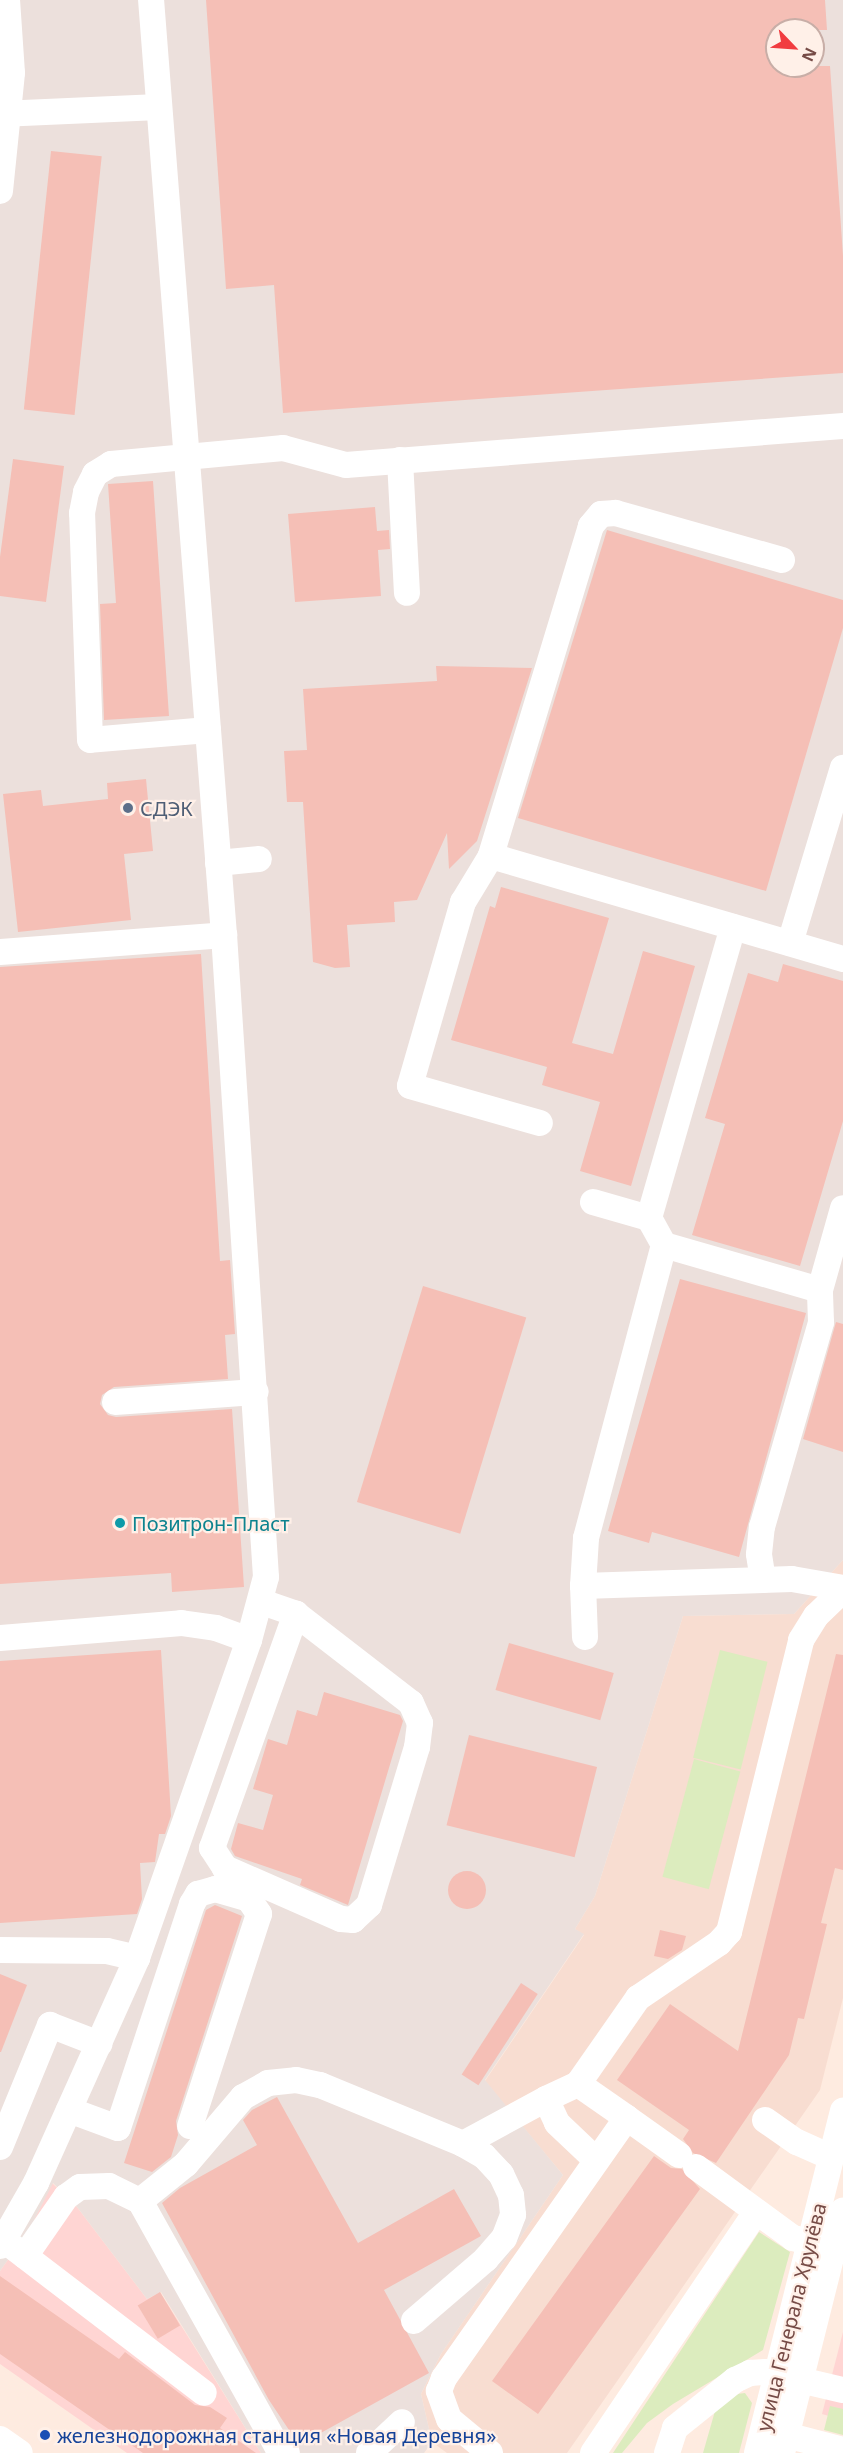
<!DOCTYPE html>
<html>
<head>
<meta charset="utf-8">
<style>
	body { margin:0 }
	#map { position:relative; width:843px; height:2453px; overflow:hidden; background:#feebe0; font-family:"Noto Sans",sans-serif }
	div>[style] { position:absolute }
	.residential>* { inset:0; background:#f8ddd1 }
	.commercial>* { inset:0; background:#ffd5d3 }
	.industrial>* { inset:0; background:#ece0dc }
	.green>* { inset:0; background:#dcecbe; transform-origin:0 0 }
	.building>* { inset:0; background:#f5bfb6; transform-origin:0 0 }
	.round { border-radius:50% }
	.minor>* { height:26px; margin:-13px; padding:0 13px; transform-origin:13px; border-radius:13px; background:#fff }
	.dots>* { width:16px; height:16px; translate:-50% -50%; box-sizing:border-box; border:3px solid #fff0e8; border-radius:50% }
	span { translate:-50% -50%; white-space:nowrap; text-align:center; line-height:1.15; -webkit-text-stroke:4.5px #fff0e8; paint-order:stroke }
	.service-label { font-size:20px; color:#4e5e75 }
	.left { translate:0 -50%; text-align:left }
	.culture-label { font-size:20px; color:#0d838f }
	.street-label { font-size:20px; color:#764b46 }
	.transit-label { font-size:20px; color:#164399 }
	.north { position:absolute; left:765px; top:18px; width:60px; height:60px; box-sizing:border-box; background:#fff0e8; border:2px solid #c8aea7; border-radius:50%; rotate:115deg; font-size:16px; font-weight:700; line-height:24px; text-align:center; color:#764b46 }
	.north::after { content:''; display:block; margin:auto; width:21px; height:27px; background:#f13c40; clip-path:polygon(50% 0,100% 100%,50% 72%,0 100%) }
</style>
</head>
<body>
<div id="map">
	<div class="residential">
		<div style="clip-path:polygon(843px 1560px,843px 1998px,820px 2090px,567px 2453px,447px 2453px,432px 2442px,421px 2394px,441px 2354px,563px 2175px,485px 2081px,584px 1935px,575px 1929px,595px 1896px,683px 1616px,794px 1614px)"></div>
	</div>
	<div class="commercial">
		<div style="clip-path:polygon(52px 2183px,77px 2207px,147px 2299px,160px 2292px,261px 2453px,127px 2453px,0 2364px,0 2271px,29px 2230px)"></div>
		<div style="clip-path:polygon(843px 2332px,843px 2420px,822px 2414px)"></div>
	</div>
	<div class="industrial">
		<div style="clip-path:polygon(evenodd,0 0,843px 0,843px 1560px,794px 1614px,683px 1616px,595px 1896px,575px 1929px,584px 1934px,485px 2080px,563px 2175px,441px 2354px,421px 2394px,432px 2442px,424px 2453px,261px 2453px,161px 2292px,147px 2299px,77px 2207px,53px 2183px,29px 2230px,0 2271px,0 0,777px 30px,813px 30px,813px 66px,777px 66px,777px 30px)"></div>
	</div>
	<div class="green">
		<div style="left:720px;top:1650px;width:49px;height:111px;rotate:14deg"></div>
		<div style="left:694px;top:1759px;width:48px;height:122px;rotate:15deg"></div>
		<div style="clip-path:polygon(759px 2232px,790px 2252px,763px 2350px,673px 2404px,647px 2423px,622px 2453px,613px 2453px)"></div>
		<div style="clip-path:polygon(745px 2393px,752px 2403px,739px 2453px,703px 2453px,715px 2411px,737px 2394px)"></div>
		<div style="clip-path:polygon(830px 2406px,843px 2409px,843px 2435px,824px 2430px)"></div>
	</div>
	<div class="building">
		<div style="clip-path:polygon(206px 0,825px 0,827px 30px,777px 30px,777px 66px,830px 66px,843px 256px,843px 373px,283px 413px,274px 285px,226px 289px)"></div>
		<div style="left:51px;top:151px;width:51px;height:260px;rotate:6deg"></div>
		<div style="clip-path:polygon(13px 459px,64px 466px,46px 602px,0 596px,0 557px)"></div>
		<div style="clip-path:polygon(153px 481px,169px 716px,104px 720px,100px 604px,116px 603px,108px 484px)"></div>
		<div style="clip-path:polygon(375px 507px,377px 531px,389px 530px,390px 549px,378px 550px,381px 596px,295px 602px,288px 514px)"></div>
		<div style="clip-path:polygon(607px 530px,843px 600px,843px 628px,766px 891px,518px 818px)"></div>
		<div style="clip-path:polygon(436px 666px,532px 668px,477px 841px,449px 869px,447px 833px,417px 900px,394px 902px,395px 922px,347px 925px,350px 967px,335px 968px,313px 962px,303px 802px,287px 802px,284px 751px,307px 750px,303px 689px,437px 681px)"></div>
		<div style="clip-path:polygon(146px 779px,153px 851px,124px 854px,131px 920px,18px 932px,3px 794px,41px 790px,43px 806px,108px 799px,107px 783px)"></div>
		<div style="clip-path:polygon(501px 887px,609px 918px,572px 1043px,613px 1054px,643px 951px,695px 966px,631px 1186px,580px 1171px,600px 1102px,542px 1085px,547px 1067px,451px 1040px,490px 906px,495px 908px)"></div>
		<div style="clip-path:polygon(201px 954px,220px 1261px,230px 1260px,235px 1334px,225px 1335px,228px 1379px,114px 1387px,102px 1395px,100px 1404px,108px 1415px,116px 1417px,232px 1409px,244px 1587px,172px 1592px,171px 1573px,0 1584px,0 967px)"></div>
		<div style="clip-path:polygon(783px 964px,843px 981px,843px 1121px,800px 1266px,692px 1235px,725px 1124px,705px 1118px,748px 973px,778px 982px)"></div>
		<div style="clip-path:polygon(680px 1279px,806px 1313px,739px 1557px,652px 1532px,649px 1543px,608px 1531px)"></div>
		<div style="left:423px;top:1286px;width:108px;height:226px;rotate:17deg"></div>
		<div style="clip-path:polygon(836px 1322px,843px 1324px,843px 1452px,803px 1439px)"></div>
		<div style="left:509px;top:1643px;width:109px;height:49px;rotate:16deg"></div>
		<div style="clip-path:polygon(161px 1650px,171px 1816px,165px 1834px,159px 1834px,155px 1862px,140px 1863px,142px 1899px,137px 1914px,0 1923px,0 1661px)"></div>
		<div style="clip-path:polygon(836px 1654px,843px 1655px,843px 1870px,835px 1868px,821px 1923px,827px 1924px,804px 2019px,798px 2018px,789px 2055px,716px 2163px,693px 2153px,683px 2139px,689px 2130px,617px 2080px,670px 2004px,738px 2051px)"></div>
		<div style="clip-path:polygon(324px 1692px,400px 1715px,403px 1721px,348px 1905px,300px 1885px,302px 1879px,235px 1856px,231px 1849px,238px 1823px,263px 1830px,273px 1795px,253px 1789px,268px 1739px,287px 1745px,297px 1710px,317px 1716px)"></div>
		<div style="left:469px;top:1735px;width:132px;height:93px;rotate:14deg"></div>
		<div class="round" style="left:448px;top:1871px;width:38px;height:38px"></div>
		<div style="clip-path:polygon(215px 1905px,242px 1916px,176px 2121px,178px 2135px,171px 2157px,152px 2172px,124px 2163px,206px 1910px)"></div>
		<div style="clip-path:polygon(660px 1930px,686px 1936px,682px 1950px,668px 1959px,654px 1956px)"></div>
		<div style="clip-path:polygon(0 1974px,27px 1985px,1px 2052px,0 2052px)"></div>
		<div style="left:521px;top:1983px;width:20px;height:109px;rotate:33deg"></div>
		<div style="clip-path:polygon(277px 2097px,358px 2243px,454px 2189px,481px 2236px,384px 2290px,429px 2373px,299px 2445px,269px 2400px,162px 2203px,180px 2188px,257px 2145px,243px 2120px,252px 2110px)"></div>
		<div style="clip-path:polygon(654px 2156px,671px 2168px,682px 2169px,700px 2189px,538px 2414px,492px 2381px)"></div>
		<div style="clip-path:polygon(0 2276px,119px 2359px,125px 2352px,195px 2405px,210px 2407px,227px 2418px,220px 2428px,256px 2453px,143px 2453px,0 2354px)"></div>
		<div style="left:160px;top:2292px;width:39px;height:26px;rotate:59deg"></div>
	</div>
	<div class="minor">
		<div style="left:0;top:114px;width:159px;rotate:-2.5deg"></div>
		<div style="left:0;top:191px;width:119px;rotate:-84.2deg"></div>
		<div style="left:12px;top:73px;width:73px;rotate:-93.9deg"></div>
		<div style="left:400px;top:460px;width:133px;rotate:87deg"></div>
		<div style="left:782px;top:560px;width:173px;rotate:-164.2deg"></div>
		<div style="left:616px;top:513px;width:15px;rotate:176deg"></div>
		<div style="left:601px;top:514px;width:16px;rotate:130deg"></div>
		<div style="left:591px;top:526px;width:345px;rotate:106.9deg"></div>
		<div style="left:491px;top:856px;width:367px;rotate:16.3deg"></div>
		<div style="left:208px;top:730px;width:118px;rotate:175.2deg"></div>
		<div style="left:90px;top:740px;width:227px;rotate:-92deg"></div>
		<div style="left:82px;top:513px;width:21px;rotate:-79deg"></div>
		<div style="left:86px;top:492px;width:20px;rotate:-63deg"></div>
		<div style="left:95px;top:474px;width:19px;rotate:-32deg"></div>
		<div style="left:111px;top:464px;width:173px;rotate:-5.3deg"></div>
		<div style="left:283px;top:448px;width:65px;rotate:15.1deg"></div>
		<div style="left:346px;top:465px;width:499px;rotate:-4.5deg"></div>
		<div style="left:491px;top:856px;width:54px;rotate:121.3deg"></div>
		<div style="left:463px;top:902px;width:191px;rotate:106.1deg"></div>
		<div style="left:410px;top:1086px;width:135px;rotate:15.9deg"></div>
		<div style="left:218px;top:863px;width:41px;rotate:-5.6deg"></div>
		<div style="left:790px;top:943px;width:183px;rotate:-73.2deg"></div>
		<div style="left:0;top:952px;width:225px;rotate:-4.3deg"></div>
		<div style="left:593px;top:1202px;width:58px;rotate:15.9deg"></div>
		<div style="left:664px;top:1245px;width:162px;rotate:16.1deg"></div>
		<div style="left:115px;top:1402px;width:141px;rotate:-4.1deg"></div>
		<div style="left:763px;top:1580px;width:26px;rotate:-99deg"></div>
		<div style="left:759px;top:1554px;width:27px;rotate:-84deg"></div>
		<div style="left:762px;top:1527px;width:213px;rotate:-73.9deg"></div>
		<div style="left:821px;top:1322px;width:32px;rotate:-92deg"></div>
		<div style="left:820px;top:1290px;width:85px;rotate:-74.3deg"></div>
		<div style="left:583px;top:1586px;width:209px;rotate:-1.9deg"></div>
		<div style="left:792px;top:1579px;width:52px;rotate:10deg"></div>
		<div style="left:262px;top:1602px;width:36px;rotate:19deg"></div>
		<div style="left:296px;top:1614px;width:145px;rotate:37.7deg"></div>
		<div style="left:411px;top:1703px;width:22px;rotate:66deg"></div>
		<div style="left:420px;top:1723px;width:24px;rotate:97deg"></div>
		<div style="left:417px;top:1747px;width:165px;rotate:106.9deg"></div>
		<div style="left:369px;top:1905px;width:22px;rotate:137deg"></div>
		<div style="left:353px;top:1920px;width:12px;rotate:-175deg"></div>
		<div style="left:341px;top:1919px;width:127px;rotate:-156.3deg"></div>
		<div style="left:225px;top:1868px;width:24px;rotate:-123deg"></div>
		<div style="left:212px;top:1848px;width:249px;rotate:-70.3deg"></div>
		<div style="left:585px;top:1637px;width:51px;rotate:-92.2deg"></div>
		<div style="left:583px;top:1586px;width:48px;rotate:-86.4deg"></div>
		<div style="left:586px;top:1538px;width:303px;rotate:-75.1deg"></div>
		<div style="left:664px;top:1245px;width:31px;rotate:-119deg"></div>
		<div style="left:649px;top:1218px;width:303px;rotate:-73.9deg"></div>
		<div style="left:0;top:1638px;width:182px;rotate:-4.7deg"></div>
		<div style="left:181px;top:1623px;width:35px;rotate:8deg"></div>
		<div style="left:216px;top:1628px;width:35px;rotate:20deg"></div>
		<div style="left:0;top:1950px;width:107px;rotate:0.5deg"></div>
		<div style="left:107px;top:1951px;width:31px;rotate:13deg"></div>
		<div style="left:578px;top:2084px;width:35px;rotate:155deg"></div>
		<div style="left:546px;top:2099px;width:26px;rotate:65deg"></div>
		<div style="left:557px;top:2123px;width:54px;rotate:43.5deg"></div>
		<div style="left:69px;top:2110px;width:52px;rotate:20.2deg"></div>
		<div style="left:118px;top:2128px;width:236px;rotate:-71.7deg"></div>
		<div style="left:192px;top:1904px;width:12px;rotate:-59deg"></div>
		<div style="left:198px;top:1894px;width:18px;rotate:-16deg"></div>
		<div style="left:215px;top:1889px;width:35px;rotate:16deg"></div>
		<div style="left:249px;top:1899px;width:18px;rotate:56deg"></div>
		<div style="left:259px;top:1914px;width:223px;rotate:108deg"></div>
		<div style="left:627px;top:2118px;width:60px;rotate:-145.2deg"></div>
		<div style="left:578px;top:2084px;width:105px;rotate:-55.1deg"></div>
		<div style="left:638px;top:1998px;width:98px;rotate:-34.2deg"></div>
		<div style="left:719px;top:1943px;width:15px;rotate:-48deg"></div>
		<div style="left:729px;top:1932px;width:301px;rotate:-76.1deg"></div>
		<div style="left:801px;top:1640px;width:28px;rotate:-58deg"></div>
		<div style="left:816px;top:1616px;width:37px;rotate:-44deg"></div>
		<div style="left:765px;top:2120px;width:39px;rotate:35deg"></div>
		<div style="left:797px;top:2142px;width:37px;rotate:24deg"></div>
		<div style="left:463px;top:2144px;width:94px;rotate:-28.5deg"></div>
		<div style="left:0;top:2147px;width:132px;rotate:-67.7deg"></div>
		<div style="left:50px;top:2025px;width:53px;rotate:21.2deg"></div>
		<div style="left:696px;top:2167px;width:120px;rotate:36.2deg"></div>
		<div style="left:793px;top:2238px;width:36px;rotate:13deg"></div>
		<div style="left:140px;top:2201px;width:59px;rotate:-38.8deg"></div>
		<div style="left:186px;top:2164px;width:88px;rotate:-49.6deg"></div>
		<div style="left:243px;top:2097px;width:29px;rotate:-29deg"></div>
		<div style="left:268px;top:2083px;width:28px;rotate:-6deg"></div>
		<div style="left:296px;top:2080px;width:25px;rotate:12deg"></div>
		<div style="left:320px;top:2085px;width:155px;rotate:22.4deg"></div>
		<div style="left:463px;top:2144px;width:24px;rotate:30deg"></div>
		<div style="left:484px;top:2156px;width:25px;rotate:47deg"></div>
		<div style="left:501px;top:2174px;width:23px;rotate:65deg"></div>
		<div style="left:511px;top:2195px;width:20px;rotate:84deg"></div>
		<div style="left:513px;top:2215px;width:25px;rotate:111deg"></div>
		<div style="left:504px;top:2238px;width:28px;rotate:131deg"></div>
		<div style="left:486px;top:2259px;width:95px;rotate:139.3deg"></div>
		<div style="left:0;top:2246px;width:73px;rotate:-60.3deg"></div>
		<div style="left:36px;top:2183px;width:247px;rotate:-65.8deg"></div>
		<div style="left:137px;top:1958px;width:337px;rotate:-70.6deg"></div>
		<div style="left:249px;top:1640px;width:65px;rotate:-74.9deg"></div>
		<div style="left:266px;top:1577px;width:643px;rotate:-93.74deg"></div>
		<div style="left:224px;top:935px;width:938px;rotate:-94.46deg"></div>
		<div style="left:13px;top:2247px;width:240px;rotate:37.4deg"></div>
		<div style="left:25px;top:2256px;width:72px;rotate:-55.2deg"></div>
		<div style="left:66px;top:2197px;width:17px;rotate:-36deg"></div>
		<div style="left:80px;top:2187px;width:29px;rotate:-2deg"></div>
		<div style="left:109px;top:2186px;width:34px;rotate:26deg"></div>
		<div style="left:140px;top:2201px;width:281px;rotate:60.8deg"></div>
		<div style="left:277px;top:2446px;width:12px;rotate:35deg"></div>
		<div style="left:771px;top:2431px;width:74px;rotate:14.8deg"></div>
		<div style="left:0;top:2439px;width:24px;rotate:35deg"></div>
		<div style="left:369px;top:2453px;width:45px;rotate:-43.2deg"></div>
		<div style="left:490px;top:2453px;width:53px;rotate:-140.3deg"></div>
		<div style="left:449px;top:2419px;width:30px;rotate:-110deg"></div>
		<div style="left:439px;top:2391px;width:14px;rotate:-69deg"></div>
		<div style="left:444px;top:2378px;width:318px;rotate:-54.9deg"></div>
		<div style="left:627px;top:2118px;width:64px;rotate:35.4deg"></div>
		<div style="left:593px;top:2453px;width:291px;rotate:-55.9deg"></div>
		<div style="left:667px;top:2453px;width:26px;rotate:-72deg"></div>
		<div style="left:675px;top:2428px;width:77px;rotate:-38.7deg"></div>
		<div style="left:735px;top:2380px;width:17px;rotate:-25deg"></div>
		<div style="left:750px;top:2373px;width:16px;rotate:-4deg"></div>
		<div style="left:766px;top:2372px;width:79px;rotate:13.2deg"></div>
		<div style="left:757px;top:2453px;width:353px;rotate:-75.9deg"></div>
		<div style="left:782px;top:2453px;width:250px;rotate:-75.9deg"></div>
	</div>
	<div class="dots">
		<div style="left:128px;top:808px;background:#5c6f8a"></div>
		<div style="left:120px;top:1523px;background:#0f9aa8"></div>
		<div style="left:45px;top:2435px;background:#1a4fb4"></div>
	</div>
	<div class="service-label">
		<span class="left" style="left:140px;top:808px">СДЭК</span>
	</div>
	<div class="culture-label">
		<span class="left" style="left:132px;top:1523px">Позитрон-Пласт</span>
	</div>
	<div class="street-label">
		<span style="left:791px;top:2317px;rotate:-76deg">улица Генерала Хрулёва</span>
	</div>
	<div class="transit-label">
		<span class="left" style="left:57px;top:2435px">железнодорожная станция «Новая Деревня»</span>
	</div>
	<div class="north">N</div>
</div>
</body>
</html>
